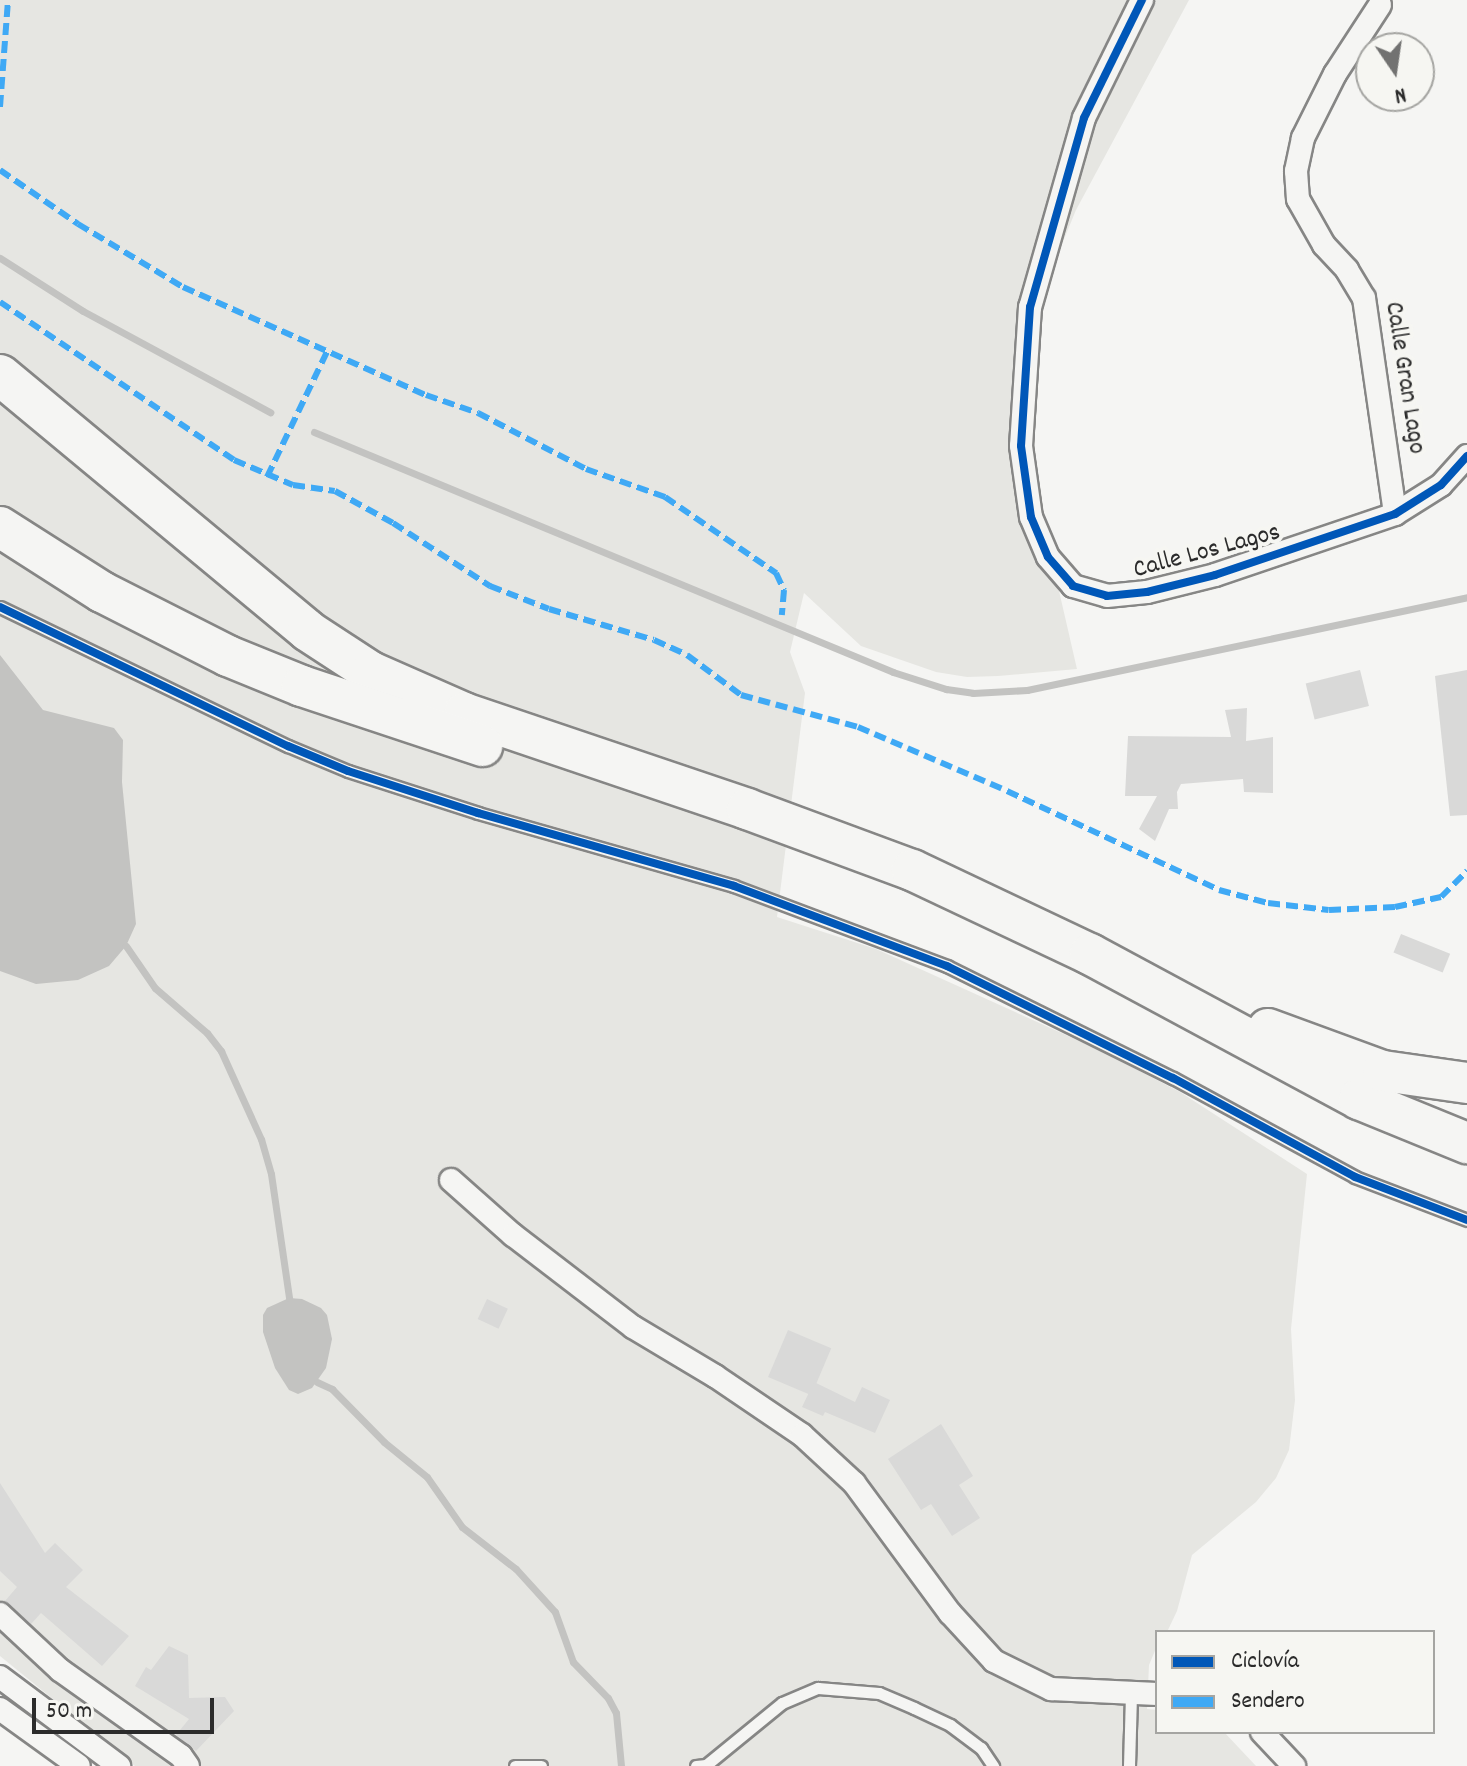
<!DOCTYPE html>
<html>
<head>
<meta charset="utf-8">
<style>
	body { margin:0 }
	#map { position:relative; width:1467px; height:1766px; overflow:hidden; background:#f5f5f3; font-family:Dekko,sans-serif }
	div>[style] { position:absolute }
	.green>* { inset:0; background:#e6e6e2 }
	.water>* { inset:0; background:#c3c3c1 }
	.stream>* { height:7px; margin:-3.5px; padding:0 3.5px; transform-origin:3.5px; border-radius:3.5px; background:#c3c3c1 }
	.building>* { inset:0; background:#d9d9d8; transform-origin:0 0 }
	.roads { filter:drop-shadow(2px 0 #868685) drop-shadow(-2px 0 #868685) drop-shadow(0 2px #868685) drop-shadow(0 -2px #868685) }
	.service>* { height:11px; margin:-5.5px; padding:0 5.5px; transform-origin:5.5px; border-radius:5.5px; background:#f5f5f3 }
	.minor>* { height:22px; margin:-11px; padding:0 11px; transform-origin:11px; border-radius:11px; background:#f5f5f3 }
	.motorway>* { height:40px; margin:-20px; padding:0 20px; transform-origin:20px; border-radius:20px; background:#f5f5f3 }
	.quiet>* { height:6px; margin-top:-3px; transform-origin:0; background:repeating-linear-gradient(90deg,#3fa9f5 0 12px,transparent 0 18px) }
	.cycleway>* { height:8px; margin:-4px; padding:0 4px; transform-origin:4px; border-radius:4px; background:#0057b8 }
	span { translate:-50% -50%; white-space:nowrap; text-align:center; line-height:1.15; -webkit-text-stroke:8px #f6f6f2; paint-order:stroke }
	.street-label { font-size:26px; color:#2b2b2b }
	.legend { position:absolute; left:1155px; top:1630px; width:280px; height:104px; box-sizing:border-box; background:#f6f6f2; border:2px solid #a5a5a2; margin:0; padding:10px 14px; list-style:none; font-size:24px; color:#2b2b2b }
	.legend li { display:flex; align-items:center; gap:16px; height:40px }
	.legend b { width:40px; border:2px solid #a5a5a2 }
	.north { position:absolute; left:1355px; top:32px; width:80px; height:80px; box-sizing:border-box; background:#f6f6f2; border:2px solid #a5a5a2; border-radius:50%; rotate:167deg; font-size:22px; font-weight:700; line-height:32px; text-align:center; color:#2b2b2b }
	.north::after { content:''; display:block; margin:auto; width:28px; height:36px; background:#727271; clip-path:polygon(50% 0,100% 100%,50% 72%,0 100%) }
	.scale { position:absolute; left:32px; top:1698px; width:182px; height:36px; box-sizing:border-box; border:4px solid #2b2b2b; border-top:0; padding-left:10px; font-size:24px; line-height:28px; white-space:nowrap; color:#2b2b2b; -webkit-text-stroke:6px #f6f6f2; paint-order:stroke }
</style>
</head>
<body>
<div id="map">
	<div class="green">
		<div style="clip-path:polygon(0 0,1189px 0,1076px 210px,1053px 266px,1039px 330px,1033px 478px,1077px 669px,998px 676px,967px 677px,936px 672px,861px 646px,804px 593px,790px 652px,805px 693px,777px 917px,876px 949px,1099px 1050px,1180px 1092px,1307px 1174px,1291px 1329px,1295px 1400px,1289px 1450px,1276px 1478px,1256px 1502px,1192px 1555px,1177px 1611px,1167px 1632px,1157px 1632px,1157px 1646px,1149px 1665px,1147px 1709px,1157px 1710px,1157px 1732px,1224px 1732px,1256px 1766px,135px 1766px,0 1656px)"></div>
	</div>
	<div class="water">
		<div style="clip-path:polygon(0 655px,43px 710px,114px 728px,123px 740px,122px 782px,136px 924px,126px 946px,109px 966px,78px 980px,36px 984px,0 971px)"></div>
		<div style="clip-path:polygon(289px 1298px,302px 1299px,321px 1308px,327px 1315px,332px 1339px,326px 1368px,312px 1388px,298px 1394px,289px 1390px,275px 1368px,263px 1332px,263px 1315px,267px 1308px)"></div>
	</div>
	<div class="stream">
		<div style="left:0;top:258px;width:98px;rotate:32.6deg"></div>
		<div style="left:83px;top:311px;width:213px;rotate:28.4deg"></div>
		<div style="left:314px;top:432px;width:627px;rotate:22.51deg"></div>
		<div style="left:893px;top:672px;width:56px;rotate:17.8deg"></div>
		<div style="left:946px;top:689px;width:27px;rotate:8deg"></div>
		<div style="left:973px;top:693px;width:54px;rotate:-3.2deg"></div>
		<div style="left:1027px;top:690px;width:450px;rotate:-11.9deg"></div>
		<div style="left:126px;top:946px;width:51px;rotate:55.4deg"></div>
		<div style="left:155px;top:988px;width:69px;rotate:40.9deg"></div>
		<div style="left:207px;top:1033px;width:23px;rotate:52deg"></div>
		<div style="left:221px;top:1051px;width:97px;rotate:65.6deg"></div>
		<div style="left:261px;top:1139px;width:36px;rotate:74deg"></div>
		<div style="left:271px;top:1174px;width:125px;rotate:81.7deg"></div>
		<div style="left:317px;top:1382px;width:17px;rotate:25deg"></div>
		<div style="left:332px;top:1389px;width:74px;rotate:45.5deg"></div>
		<div style="left:384px;top:1442px;width:55px;rotate:39.1deg"></div>
		<div style="left:427px;top:1477px;width:61px;rotate:55deg"></div>
		<div style="left:462px;top:1527px;width:68px;rotate:37.9deg"></div>
		<div style="left:516px;top:1569px;width:58px;rotate:47.8deg"></div>
		<div style="left:555px;top:1612px;width:53px;rotate:70.2deg"></div>
		<div style="left:573px;top:1662px;width:50px;rotate:45.8deg"></div>
		<div style="left:608px;top:1698px;width:17px;rotate:62deg"></div>
		<div style="left:616px;top:1713px;width:53px;rotate:84.6deg"></div>
	</div>
	<div class="building">
		<div style="left:1360px;top:670px;width:37px;height:56px;rotate:76deg"></div>
		<div style="clip-path:polygon(1467px 670px,1467px 815px,1450px 816px,1435px 676px)"></div>
		<div style="clip-path:polygon(1247px 708px,1246px 741px,1273px 737px,1273px 793px,1244px 792px,1243px 779px,1181px 784px,1177px 792px,1178px 809px,1169px 809px,1155px 841px,1139px 829px,1157px 796px,1125px 796px,1128px 736px,1231px 737px,1225px 710px)"></div>
		<div style="left:1401px;top:934px;width:53px;height:20px;rotate:22deg"></div>
		<div style="left:487px;top:1299px;width:23px;height:22px;rotate:25deg"></div>
		<div style="left:788px;top:1330px;width:47px;height:51px;rotate:23deg"></div>
		<div style="clip-path:polygon(814px 1382px,855px 1402px,862px 1387px,890px 1400px,875px 1433px,825px 1412px,823px 1416px,802px 1407px)"></div>
		<div style="clip-path:polygon(941px 1424px,973px 1476px,959px 1485px,980px 1518px,952px 1536px,931px 1504px,921px 1510px,888px 1459px)"></div>
		<div style="clip-path:polygon(0 1483px,45px 1553px,55px 1543px,83px 1570px,66px 1587px,129px 1636px,102px 1666px,41px 1613px,31px 1624px,5px 1601px,17px 1587px,0 1571px)"></div>
		<div style="clip-path:polygon(169px 1646px,188px 1655px,189px 1698px,225px 1697px,234px 1711px,196px 1751px,176px 1735px,189px 1719px,135px 1686px,146px 1667px,151px 1670px)"></div>
	</div>
	<div class="roads">
		<div class="service">
			<div style="left:0;top:607px;width:320px;rotate:25.8deg"></div>
			<div style="left:288px;top:746px;width:65px;rotate:22.6deg"></div>
			<div style="left:348px;top:771px;width:137px;rotate:17.9deg"></div>
			<div style="left:478px;top:813px;width:266px;rotate:15.9deg"></div>
			<div style="left:734px;top:886px;width:228px;rotate:20.6deg"></div>
			<div style="left:947px;top:966px;width:252px;rotate:26.4deg"></div>
			<div style="left:1173px;top:1078px;width:207px;rotate:28.5deg"></div>
			<div style="left:1355px;top:1177px;width:120px;rotate:21deg"></div>
			<div style="left:515px;top:1766px;width:26px"></div>
			<div style="left:696px;top:1766px;width:10px;rotate:-6deg"></div>
			<div style="left:706px;top:1765px;width:98px;rotate:-39.2deg"></div>
			<div style="left:782px;top:1703px;width:39px;rotate:-23deg"></div>
			<div style="left:818px;top:1688px;width:61px;rotate:4.7deg"></div>
			<div style="left:879px;top:1693px;width:38px;rotate:23deg"></div>
			<div style="left:914px;top:1708px;width:40px;rotate:25deg"></div>
			<div style="left:950px;top:1725px;width:39px;rotate:37deg"></div>
			<div style="left:981px;top:1748px;width:22px;rotate:56deg"></div>
			<div style="left:1129px;top:1766px;width:72px;rotate:-88.4deg"></div>
		</div>
		<div class="minor">
			<div style="left:1142px;top:0;width:131px;rotate:116.2deg"></div>
			<div style="left:1084px;top:118px;width:197px;rotate:105.9deg"></div>
			<div style="left:1030px;top:307px;width:139px;rotate:93.7deg"></div>
			<div style="left:1021px;top:446px;width:72px;rotate:82deg"></div>
			<div style="left:1031px;top:517px;width:43px;rotate:67deg"></div>
			<div style="left:1048px;top:557px;width:38px;rotate:49deg"></div>
			<div style="left:1073px;top:586px;width:35px;rotate:16deg"></div>
			<div style="left:1107px;top:596px;width:40px;rotate:-5.7deg"></div>
			<div style="left:1147px;top:592px;width:70px;rotate:-14deg"></div>
			<div style="left:1215px;top:575px;width:190px;rotate:-18.7deg"></div>
			<div style="left:1395px;top:514px;width:54px;rotate:-32.2deg"></div>
			<div style="left:1441px;top:485px;width:39px;rotate:-48deg"></div>
			<div style="left:1380px;top:5px;width:82px;rotate:123.1deg"></div>
			<div style="left:1335px;top:74px;width:72px;rotate:116.6deg"></div>
			<div style="left:1303px;top:138px;width:34px;rotate:102deg"></div>
			<div style="left:1296px;top:171px;width:28px;rotate:86deg"></div>
			<div style="left:1298px;top:199px;width:53px;rotate:60.5deg"></div>
			<div style="left:1324px;top:245px;width:34px;rotate:47deg"></div>
			<div style="left:1347px;top:270px;width:33px;rotate:59deg"></div>
			<div style="left:1364px;top:298px;width:218px;rotate:81.8deg"></div>
			<div style="left:451px;top:1180px;width:83px;rotate:41.6deg"></div>
			<div style="left:513px;top:1235px;width:151px;rotate:37.5deg"></div>
			<div style="left:633px;top:1327px;width:96px;rotate:30.9deg"></div>
			<div style="left:715px;top:1376px;width:105px;rotate:34.1deg"></div>
			<div style="left:802px;top:1435px;width:71px;rotate:42.7deg"></div>
			<div style="left:854px;top:1483px;width:162px;rotate:53.6deg"></div>
			<div style="left:950px;top:1613px;width:65px;rotate:47.5deg"></div>
			<div style="left:994px;top:1661px;width:64px;rotate:26.2deg"></div>
			<div style="left:1051px;top:1689px;width:106px;rotate:2.7deg"></div>
			<div style="left:0;top:1614px;width:82px;rotate:43deg"></div>
			<div style="left:60px;top:1670px;width:148px;rotate:35.4deg"></div>
			<div style="left:181px;top:1756px;width:12px;rotate:55deg"></div>
			<div style="left:0;top:1677px;width:149px;rotate:36.8deg"></div>
			<div style="left:0;top:1709px;width:97px;rotate:35.8deg"></div>
			<div style="left:1262px;top:1732px;width:47px;rotate:46.7deg"></div>
		</div>
		<div class="motorway">
			<div style="left:0;top:375px;width:400px;rotate:39.7deg"></div>
			<div style="left:308px;top:631px;width:75px;rotate:33.1deg"></div>
			<div style="left:371px;top:672px;width:102px;rotate:23.8deg"></div>
			<div style="left:464px;top:713px;width:299px;rotate:18.7deg"></div>
			<div style="left:747px;top:809px;width:176px;rotate:20.3deg"></div>
			<div style="left:912px;top:870px;width:197px;rotate:25.3deg"></div>
			<div style="left:1090px;top:954px;width:306px;rotate:28.3deg"></div>
			<div style="left:1359px;top:1099px;width:117px;rotate:22.2deg"></div>
			<div style="left:0;top:527px;width:121px;rotate:32.5deg"></div>
			<div style="left:102px;top:592px;width:141px;rotate:26.9deg"></div>
			<div style="left:228px;top:656px;width:80px;rotate:22.1deg"></div>
			<div style="left:302px;top:686px;width:190px;rotate:18.4deg"></div>
			<div style="left:1268px;top:1029px;width:122px;rotate:20.1deg"></div>
			<div style="left:1383px;top:1071px;width:85px;rotate:8.1deg"></div>
		</div>
	</div>
	<div class="quiet">
		<div style="left:0;top:107px;width:107px;rotate:-85.7deg"></div>
		<div style="left:0;top:170px;width:95px;rotate:34.7deg"></div>
		<div style="left:78px;top:224px;width:122px;rotate:31deg"></div>
		<div style="left:183px;top:287px;width:266px;rotate:24deg"></div>
		<div style="left:426px;top:395px;width:55px;rotate:19.1deg"></div>
		<div style="left:478px;top:413px;width:122px;rotate:27.4deg"></div>
		<div style="left:586px;top:469px;width:84px;rotate:19.5deg"></div>
		<div style="left:665px;top:497px;width:135px;rotate:34.4deg"></div>
		<div style="left:776px;top:573px;width:19px;rotate:65deg"></div>
		<div style="left:784px;top:590px;width:25px;rotate:95deg"></div>
		<div style="left:0;top:302px;width:282px;rotate:34deg"></div>
		<div style="left:234px;top:460px;width:64px;rotate:23deg"></div>
		<div style="left:293px;top:485px;width:42px;rotate:8.1deg"></div>
		<div style="left:335px;top:491px;width:66px;rotate:28.9deg"></div>
		<div style="left:393px;top:523px;width:116px;rotate:33deg"></div>
		<div style="left:490px;top:586px;width:63px;rotate:21.3deg"></div>
		<div style="left:549px;top:609px;width:109px;rotate:16.4deg"></div>
		<div style="left:654px;top:640px;width:36px;rotate:24deg"></div>
		<div style="left:687px;top:655px;width:67px;rotate:36.5deg"></div>
		<div style="left:741px;top:695px;width:121px;rotate:15.3deg"></div>
		<div style="left:858px;top:727px;width:162px;rotate:23.2deg"></div>
		<div style="left:1007px;top:791px;width:234px;rotate:25deg"></div>
		<div style="left:1219px;top:890px;width:51px;rotate:14.9deg"></div>
		<div style="left:1268px;top:903px;width:61px;rotate:6.5deg"></div>
		<div style="left:1329px;top:910px;width:66px;rotate:-2.6deg"></div>
		<div style="left:1395px;top:907px;width:47px;rotate:-12.3deg"></div>
		<div style="left:1441px;top:897px;width:37px;rotate:-45deg"></div>
		<div style="left:267px;top:477px;width:139px;rotate:-64.4deg"></div>
	</div>
	<div class="cycleway">
		<div style="left:1142px;top:0;width:131px;rotate:116.2deg"></div>
		<div style="left:1084px;top:118px;width:197px;rotate:105.9deg"></div>
		<div style="left:1030px;top:307px;width:139px;rotate:93.7deg"></div>
		<div style="left:1021px;top:446px;width:72px;rotate:82deg"></div>
		<div style="left:1031px;top:517px;width:43px;rotate:67deg"></div>
		<div style="left:1048px;top:557px;width:38px;rotate:49deg"></div>
		<div style="left:1073px;top:586px;width:35px;rotate:16deg"></div>
		<div style="left:1107px;top:596px;width:40px;rotate:-5.7deg"></div>
		<div style="left:1147px;top:592px;width:70px;rotate:-14deg"></div>
		<div style="left:1215px;top:575px;width:190px;rotate:-18.7deg"></div>
		<div style="left:1395px;top:514px;width:54px;rotate:-32.2deg"></div>
		<div style="left:1441px;top:485px;width:39px;rotate:-48deg"></div>
		<div style="left:0;top:607px;width:320px;rotate:25.8deg"></div>
		<div style="left:288px;top:746px;width:65px;rotate:22.6deg"></div>
		<div style="left:348px;top:771px;width:137px;rotate:17.9deg"></div>
		<div style="left:478px;top:813px;width:266px;rotate:15.9deg"></div>
		<div style="left:734px;top:886px;width:228px;rotate:20.6deg"></div>
		<div style="left:947px;top:966px;width:252px;rotate:26.4deg"></div>
		<div style="left:1173px;top:1078px;width:207px;rotate:28.5deg"></div>
		<div style="left:1355px;top:1177px;width:120px;rotate:21deg"></div>
	</div>
	<div class="street-label">
		<span style="left:1404px;top:378px;rotate:81deg">Calle Gran Lago</span>
		<span style="left:1207px;top:552px;rotate:-15deg">Calle Los Lagos</span>
	</div>
	<ul class="legend">
	<li><b style="height:10px;background:#0057b8"></b>Ciclovía</li>
	<li><b style="height:10px;background:#3fa9f5"></b>Sendero</li>
	</ul>
	<div class="north">N</div>
	<div class="scale">50 m</div>
</div>
</body>
</html>
